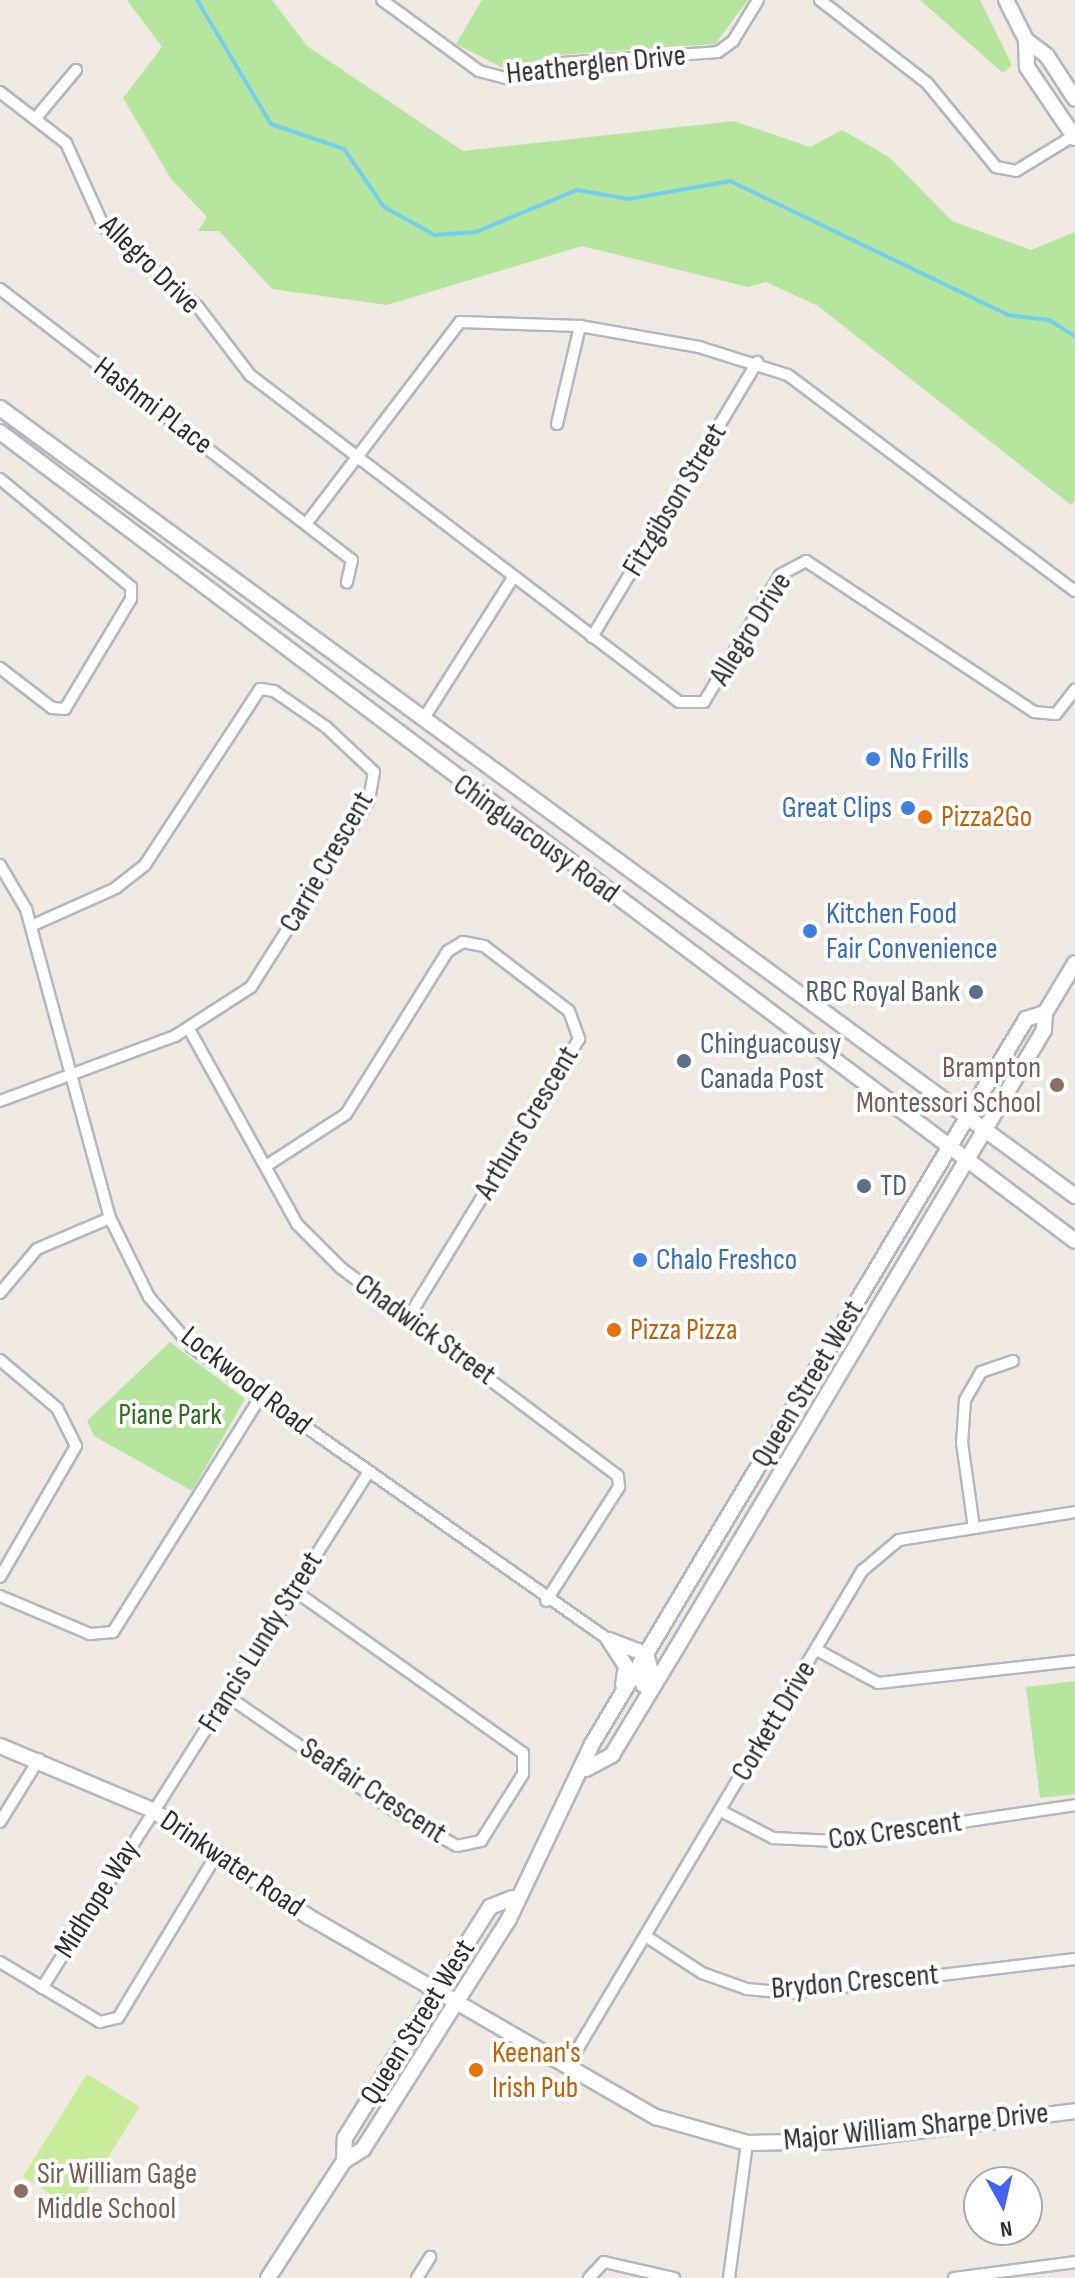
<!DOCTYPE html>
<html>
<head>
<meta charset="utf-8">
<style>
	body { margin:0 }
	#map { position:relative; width:1075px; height:2278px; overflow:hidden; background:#efe9e1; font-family:"Sofia Sans Condensed",sans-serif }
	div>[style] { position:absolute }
	.green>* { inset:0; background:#b6e59e }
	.pitch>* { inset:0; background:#c9ec9a; transform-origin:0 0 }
	.stream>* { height:4px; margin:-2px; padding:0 2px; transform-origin:2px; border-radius:2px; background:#75cff0 }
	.roads { filter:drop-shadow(2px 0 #b4b7c1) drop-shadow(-2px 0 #b4b7c1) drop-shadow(0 2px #b4b7c1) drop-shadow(0 -2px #b4b7c1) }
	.street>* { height:10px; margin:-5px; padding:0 5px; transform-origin:5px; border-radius:5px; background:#fff }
	.secondary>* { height:14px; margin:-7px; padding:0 7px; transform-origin:7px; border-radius:7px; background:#fff }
	.dots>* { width:22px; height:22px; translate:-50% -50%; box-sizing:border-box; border:4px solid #fff; border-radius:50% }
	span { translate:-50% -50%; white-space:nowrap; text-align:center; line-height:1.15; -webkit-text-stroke:8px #fff; paint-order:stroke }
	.street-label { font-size:30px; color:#2e2e2e }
	.shop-label { font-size:30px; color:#366cbe }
	.left { translate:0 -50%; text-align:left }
	.right { translate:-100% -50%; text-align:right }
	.food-label { font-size:30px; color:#c56008 }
	.service-label { font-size:30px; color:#4e5e75 }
	.education-label { font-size:30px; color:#785e54 }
	.park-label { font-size:30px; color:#2c6e1b }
	.north { position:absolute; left:963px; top:2166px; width:80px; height:80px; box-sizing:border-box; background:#fff; border:2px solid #ababab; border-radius:50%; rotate:172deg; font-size:22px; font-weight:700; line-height:32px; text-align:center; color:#2e2e2e }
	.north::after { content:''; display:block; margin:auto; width:28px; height:36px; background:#4264fb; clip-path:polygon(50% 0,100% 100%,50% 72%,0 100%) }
</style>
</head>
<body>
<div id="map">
	<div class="green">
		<div style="clip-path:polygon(127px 0,272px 0,307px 46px,463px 151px,734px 121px,810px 147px,842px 130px,889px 157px,952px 221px,1031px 250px,1075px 232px,1075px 500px,1071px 505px,818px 306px,766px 282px,748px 287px,582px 246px,387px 305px,272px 289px,219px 231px,198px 231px,207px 217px,171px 179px,123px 98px,162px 47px)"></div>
		<div style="clip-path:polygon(482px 0,748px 0,715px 44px,557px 55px,505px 69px,456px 44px)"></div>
		<div style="clip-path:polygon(920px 0,980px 0,1012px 65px,1003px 73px)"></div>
		<div style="clip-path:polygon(170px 1342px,245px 1399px,192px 1491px,94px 1436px,87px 1421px)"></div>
		<div style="clip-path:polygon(1075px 1681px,1075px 1794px,1040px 1798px,1026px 1687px)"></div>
	</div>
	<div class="pitch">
		<div style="left:87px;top:2074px;width:62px;height:121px;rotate:32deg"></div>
	</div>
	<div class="stream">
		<div style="left:197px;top:0;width:144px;rotate:59.2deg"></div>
		<div style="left:271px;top:124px;width:77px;rotate:18.9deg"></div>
		<div style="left:344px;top:149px;width:70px;rotate:55.4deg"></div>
		<div style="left:384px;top:207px;width:58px;rotate:28.8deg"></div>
		<div style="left:435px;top:235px;width:41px;rotate:-4.2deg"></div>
		<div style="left:476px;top:232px;width:109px;rotate:-22.6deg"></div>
		<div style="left:577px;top:190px;width:53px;rotate:9.8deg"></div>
		<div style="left:629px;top:199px;width:103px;rotate:-10.1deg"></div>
		<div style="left:730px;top:181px;width:309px;rotate:25.7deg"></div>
		<div style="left:1008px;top:315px;width:41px;rotate:7deg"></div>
		<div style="left:1049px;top:320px;width:31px;rotate:32deg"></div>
	</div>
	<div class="roads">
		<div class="street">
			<div style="left:382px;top:0;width:120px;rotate:36.2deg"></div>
			<div style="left:479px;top:71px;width:28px;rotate:15deg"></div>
			<div style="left:506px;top:78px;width:58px;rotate:-15deg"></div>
			<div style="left:562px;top:63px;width:156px;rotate:-4deg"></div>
			<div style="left:718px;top:52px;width:19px;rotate:-36deg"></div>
			<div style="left:733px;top:41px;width:48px;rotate:-58.6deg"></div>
			<div style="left:820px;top:0;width:135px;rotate:37.8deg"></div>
			<div style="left:927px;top:83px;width:109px;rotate:50.6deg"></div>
			<div style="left:996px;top:167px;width:20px;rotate:11deg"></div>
			<div style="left:1016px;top:171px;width:69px;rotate:-31.4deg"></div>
			<div style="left:0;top:92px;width:83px;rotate:37.7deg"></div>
			<div style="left:66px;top:143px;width:92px;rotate:65.7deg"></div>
			<div style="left:104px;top:227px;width:123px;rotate:40.4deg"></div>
			<div style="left:198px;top:307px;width:86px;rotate:52.6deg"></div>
			<div style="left:250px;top:375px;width:539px;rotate:37.32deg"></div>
			<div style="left:679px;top:702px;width:25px"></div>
			<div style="left:704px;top:702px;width:148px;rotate:-59.1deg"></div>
			<div style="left:780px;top:575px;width:30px;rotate:-28deg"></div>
			<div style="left:806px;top:561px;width:273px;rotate:33.5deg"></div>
			<div style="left:1034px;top:712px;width:22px;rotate:5deg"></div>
			<div style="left:1056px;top:714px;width:31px;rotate:-52deg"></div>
			<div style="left:35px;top:119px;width:64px;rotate:-50.1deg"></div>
			<div style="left:0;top:289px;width:444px;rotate:37.6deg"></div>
			<div style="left:352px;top:560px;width:23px;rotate:103deg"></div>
			<div style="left:557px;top:424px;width:101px;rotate:-76.8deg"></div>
			<div style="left:0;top:479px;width:170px;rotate:39.5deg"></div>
			<div style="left:131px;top:587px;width:12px;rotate:90deg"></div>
			<div style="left:131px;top:599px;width:128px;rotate:121deg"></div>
			<div style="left:65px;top:709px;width:13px;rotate:-176deg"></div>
			<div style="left:52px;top:708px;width:66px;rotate:-142.4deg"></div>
			<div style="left:306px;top:524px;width:254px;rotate:-52.7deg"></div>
			<div style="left:460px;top:322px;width:120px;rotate:1.9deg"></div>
			<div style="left:580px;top:326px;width:121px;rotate:10deg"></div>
			<div style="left:699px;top:347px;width:93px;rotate:17.5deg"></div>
			<div style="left:788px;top:375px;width:359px;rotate:37deg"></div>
			<div style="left:592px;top:637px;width:321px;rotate:-59deg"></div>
			<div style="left:424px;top:718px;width:166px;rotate:-57.6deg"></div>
			<div style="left:0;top:865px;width:51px;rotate:59.4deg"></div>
			<div style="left:26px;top:909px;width:320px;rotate:74.8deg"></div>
			<div style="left:110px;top:1218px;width:88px;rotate:63.7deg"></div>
			<div style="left:149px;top:1297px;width:66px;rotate:49.3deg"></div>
			<div style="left:192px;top:1347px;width:510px;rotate:35.09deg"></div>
			<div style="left:189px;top:1029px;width:223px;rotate:61deg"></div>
			<div style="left:297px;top:1224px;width:62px;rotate:45deg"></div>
			<div style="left:341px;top:1268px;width:346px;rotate:36.9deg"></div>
			<div style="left:618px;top:1476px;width:11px;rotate:85deg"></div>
			<div style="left:619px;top:1487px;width:135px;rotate:122.6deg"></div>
			<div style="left:0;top:1101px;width:187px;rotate:-20.4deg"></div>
			<div style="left:175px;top:1036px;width:90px;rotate:-32.8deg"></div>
			<div style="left:251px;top:987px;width:221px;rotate:-57.7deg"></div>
			<div style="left:369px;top:800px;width:28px;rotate:-80deg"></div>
			<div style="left:374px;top:772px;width:66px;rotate:-136.8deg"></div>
			<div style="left:326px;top:727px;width:63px;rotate:-145.3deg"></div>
			<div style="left:274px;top:691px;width:14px;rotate:-172deg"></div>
			<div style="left:260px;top:689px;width:210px;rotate:123.2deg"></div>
			<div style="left:145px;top:865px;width:37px;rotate:142deg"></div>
			<div style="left:116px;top:888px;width:93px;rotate:155.9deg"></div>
			<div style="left:266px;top:1166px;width:95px;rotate:-33deg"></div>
			<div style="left:346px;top:1114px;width:192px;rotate:-58deg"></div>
			<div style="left:448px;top:951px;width:17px;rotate:-31deg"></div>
			<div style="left:463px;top:942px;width:21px;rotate:11deg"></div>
			<div style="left:484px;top:946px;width:107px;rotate:37.4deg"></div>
			<div style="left:569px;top:1011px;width:30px;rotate:70deg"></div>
			<div style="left:579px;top:1039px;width:327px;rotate:121.5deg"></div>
			<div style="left:0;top:1293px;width:57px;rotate:-49.9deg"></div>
			<div style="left:37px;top:1249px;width:79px;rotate:-23deg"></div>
			<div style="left:0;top:1360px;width:75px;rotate:40.1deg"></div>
			<div style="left:57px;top:1408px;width:42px;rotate:63.4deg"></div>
			<div style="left:76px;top:1446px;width:151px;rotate:120.1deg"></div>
			<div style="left:974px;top:1528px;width:86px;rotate:-98deg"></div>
			<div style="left:962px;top:1443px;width:43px;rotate:-86deg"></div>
			<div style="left:965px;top:1400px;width:32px;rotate:-60deg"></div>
			<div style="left:981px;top:1372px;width:34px;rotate:-19deg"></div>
			<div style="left:0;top:1596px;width:98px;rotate:22.9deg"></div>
			<div style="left:90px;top:1634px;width:23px;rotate:-5deg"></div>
			<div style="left:113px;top:1632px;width:279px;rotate:-57.9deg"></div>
			<div style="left:817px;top:1650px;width:69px;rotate:28.4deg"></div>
			<div style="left:878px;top:1683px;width:198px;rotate:-6.4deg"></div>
			<div style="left:227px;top:1696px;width:205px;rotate:34.5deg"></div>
			<div style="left:396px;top:1812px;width:70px;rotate:29.1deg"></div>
			<div style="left:457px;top:1846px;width:25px;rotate:-12deg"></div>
			<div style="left:481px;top:1841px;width:79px;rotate:-57.9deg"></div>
			<div style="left:523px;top:1774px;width:21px;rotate:-90deg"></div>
			<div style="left:523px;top:1753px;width:281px;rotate:-144.6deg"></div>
			<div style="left:721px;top:1811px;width:59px;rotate:27.4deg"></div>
			<div style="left:773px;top:1838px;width:62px;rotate:2.8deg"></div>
			<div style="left:835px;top:1841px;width:243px;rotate:-8.5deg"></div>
			<div style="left:0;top:1822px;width:74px;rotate:-58.2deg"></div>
			<div style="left:647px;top:1937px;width:66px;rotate:33.2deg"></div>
			<div style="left:702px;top:1973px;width:48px;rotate:19.6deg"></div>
			<div style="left:747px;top:1989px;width:43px;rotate:5.3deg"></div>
			<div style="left:790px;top:1993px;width:287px;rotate:-6.8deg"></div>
			<div style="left:0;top:1962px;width:117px;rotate:31deg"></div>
			<div style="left:100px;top:2022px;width:18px;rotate:-13deg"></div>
			<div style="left:118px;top:2018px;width:194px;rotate:-58.9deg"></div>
			<div style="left:42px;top:1988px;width:610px;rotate:-57.67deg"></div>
			<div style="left:568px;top:2065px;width:575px;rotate:-59.24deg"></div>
			<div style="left:862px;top:1571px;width:48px;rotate:-40deg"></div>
			<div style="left:899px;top:1540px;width:178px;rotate:-9deg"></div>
			<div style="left:417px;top:2278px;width:25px;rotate:-58deg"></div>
			<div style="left:589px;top:2278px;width:22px;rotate:-47deg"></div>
			<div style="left:604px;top:2262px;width:72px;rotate:12.9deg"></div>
			<div style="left:729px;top:2278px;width:136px;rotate:-82.4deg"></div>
			<div style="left:954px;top:2278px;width:122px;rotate:-7.5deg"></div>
		</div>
		<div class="secondary">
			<div style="left:1006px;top:0;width:45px;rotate:63.4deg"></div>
			<div style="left:1026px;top:40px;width:27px;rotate:88deg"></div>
			<div style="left:1027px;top:67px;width:86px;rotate:55.9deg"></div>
			<div style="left:1026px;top:40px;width:26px;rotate:37deg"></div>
			<div style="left:1047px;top:56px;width:51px;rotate:56.9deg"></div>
			<div style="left:0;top:408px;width:1333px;rotate:36.24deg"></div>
			<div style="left:0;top:432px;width:1345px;rotate:36.96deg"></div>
			<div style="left:609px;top:1640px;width:40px;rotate:21deg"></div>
			<div style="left:646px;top:1654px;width:19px;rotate:74deg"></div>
			<div style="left:651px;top:1672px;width:15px;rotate:122deg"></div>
			<div style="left:609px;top:1640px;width:31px;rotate:57deg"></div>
			<div style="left:626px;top:1666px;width:19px;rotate:99deg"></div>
			<div style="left:0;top:1746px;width:165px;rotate:22.8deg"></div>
			<div style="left:152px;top:1810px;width:190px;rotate:34.3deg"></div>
			<div style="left:309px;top:1917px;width:401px;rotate:30deg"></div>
			<div style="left:656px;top:2117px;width:95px;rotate:15.9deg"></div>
			<div style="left:747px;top:2143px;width:92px;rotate:-1.2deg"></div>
			<div style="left:839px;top:2141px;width:238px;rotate:-7.2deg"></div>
			<div style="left:586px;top:1769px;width:30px;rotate:-28deg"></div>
			<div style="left:612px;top:1755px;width:124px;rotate:-58.9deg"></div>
			<div style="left:676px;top:1649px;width:720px;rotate:-59.27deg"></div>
			<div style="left:1044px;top:1030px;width:17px;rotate:-87deg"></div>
			<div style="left:1045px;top:1013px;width:58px;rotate:-59deg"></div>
			<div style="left:344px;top:2161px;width:23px;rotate:-88deg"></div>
			<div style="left:345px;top:2138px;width:150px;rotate:-58.1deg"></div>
			<div style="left:424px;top:2011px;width:123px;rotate:-57.6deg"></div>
			<div style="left:490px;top:1907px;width:24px;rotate:-22deg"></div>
			<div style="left:268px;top:2278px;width:140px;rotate:-57deg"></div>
			<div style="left:344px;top:2161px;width:22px;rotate:-32deg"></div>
			<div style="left:363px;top:2149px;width:272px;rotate:-57.6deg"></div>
			<div style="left:509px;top:1919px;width:194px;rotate:-64.6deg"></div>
			<div style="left:592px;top:1744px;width:845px;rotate:-59.09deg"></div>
			<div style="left:1026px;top:1019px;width:20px;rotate:-18deg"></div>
		</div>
	</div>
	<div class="dots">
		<div style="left:873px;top:759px;background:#3f7fe0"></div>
		<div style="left:908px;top:808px;background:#3f7fe0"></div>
		<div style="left:925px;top:817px;background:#e8710a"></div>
		<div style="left:810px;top:931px;background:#3f7fe0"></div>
		<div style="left:976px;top:992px;background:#5c6f8a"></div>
		<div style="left:684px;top:1061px;background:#5c6f8a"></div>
		<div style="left:1057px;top:1085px;background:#8d6e63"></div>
		<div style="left:864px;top:1186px;background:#5c6f8a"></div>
		<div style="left:640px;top:1260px;background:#3f7fe0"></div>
		<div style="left:614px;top:1330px;background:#e8710a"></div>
		<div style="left:476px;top:2070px;background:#e8710a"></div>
		<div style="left:21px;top:2191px;background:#8d6e63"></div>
	</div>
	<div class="street-label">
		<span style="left:596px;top:65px;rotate:-6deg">Heatherglen Drive</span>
		<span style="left:150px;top:265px;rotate:44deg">Allegro Drive</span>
		<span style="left:153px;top:406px;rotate:37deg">Hashmi PLace</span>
		<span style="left:675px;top:500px;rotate:-59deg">Fitzgibson Street</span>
		<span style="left:751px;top:629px;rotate:-58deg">Allegro Drive</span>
		<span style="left:536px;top:839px;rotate:36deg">Chinguacousy Road</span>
		<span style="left:327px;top:862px;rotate:-60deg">Carrie Crescent</span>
		<span style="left:527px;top:1123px;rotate:-59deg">Arthurs Crescent</span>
		<span style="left:425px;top:1330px;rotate:36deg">Chadwick Street</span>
		<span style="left:246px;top:1381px;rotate:38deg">Lockwood Road</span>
		<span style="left:808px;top:1384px;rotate:-59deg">Queen Street West</span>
		<span style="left:261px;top:1642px;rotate:-58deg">Francis Lundy Street</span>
		<span style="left:774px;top:1721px;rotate:-59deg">Corkett Drive</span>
		<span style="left:373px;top:1791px;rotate:33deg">Seafair Crescent</span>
		<span style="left:895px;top:1831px;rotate:-8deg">Cox Crescent</span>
		<span style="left:232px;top:1864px;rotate:34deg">Drinkwater Road</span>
		<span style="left:97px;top:1899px;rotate:-58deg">Midhope Way</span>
		<span style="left:855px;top:1982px;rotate:-5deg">Brydon Crescent</span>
		<span style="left:418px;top:2022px;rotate:-58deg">Queen Street West</span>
		<span style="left:916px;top:2127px;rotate:-6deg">Major William Sharpe Drive</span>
	</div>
	<div class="shop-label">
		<span class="left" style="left:889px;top:759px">No Frills</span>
		<span class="right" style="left:892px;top:808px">Great Clips</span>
		<span class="left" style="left:826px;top:931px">Kitchen Food<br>Fair Convenience</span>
		<span class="left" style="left:656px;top:1260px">Chalo Freshco</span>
	</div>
	<div class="food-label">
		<span class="left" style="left:941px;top:817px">Pizza2Go</span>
		<span class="left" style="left:630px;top:1330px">Pizza Pizza</span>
		<span class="left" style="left:492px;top:2070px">Keenan's<br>Irish Pub</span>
	</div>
	<div class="service-label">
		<span class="right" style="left:960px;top:992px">RBC Royal Bank</span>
		<span class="left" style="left:700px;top:1061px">Chinguacousy<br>Canada Post</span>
		<span class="left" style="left:880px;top:1186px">TD</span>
	</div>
	<div class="education-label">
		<span class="right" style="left:1041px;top:1085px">Brampton<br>Montessori School</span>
		<span class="left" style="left:37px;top:2191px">Sir William Gage<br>Middle School</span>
	</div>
	<div class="park-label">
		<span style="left:170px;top:1415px">Piane Park</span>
	</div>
	<div class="north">N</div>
</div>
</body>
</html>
